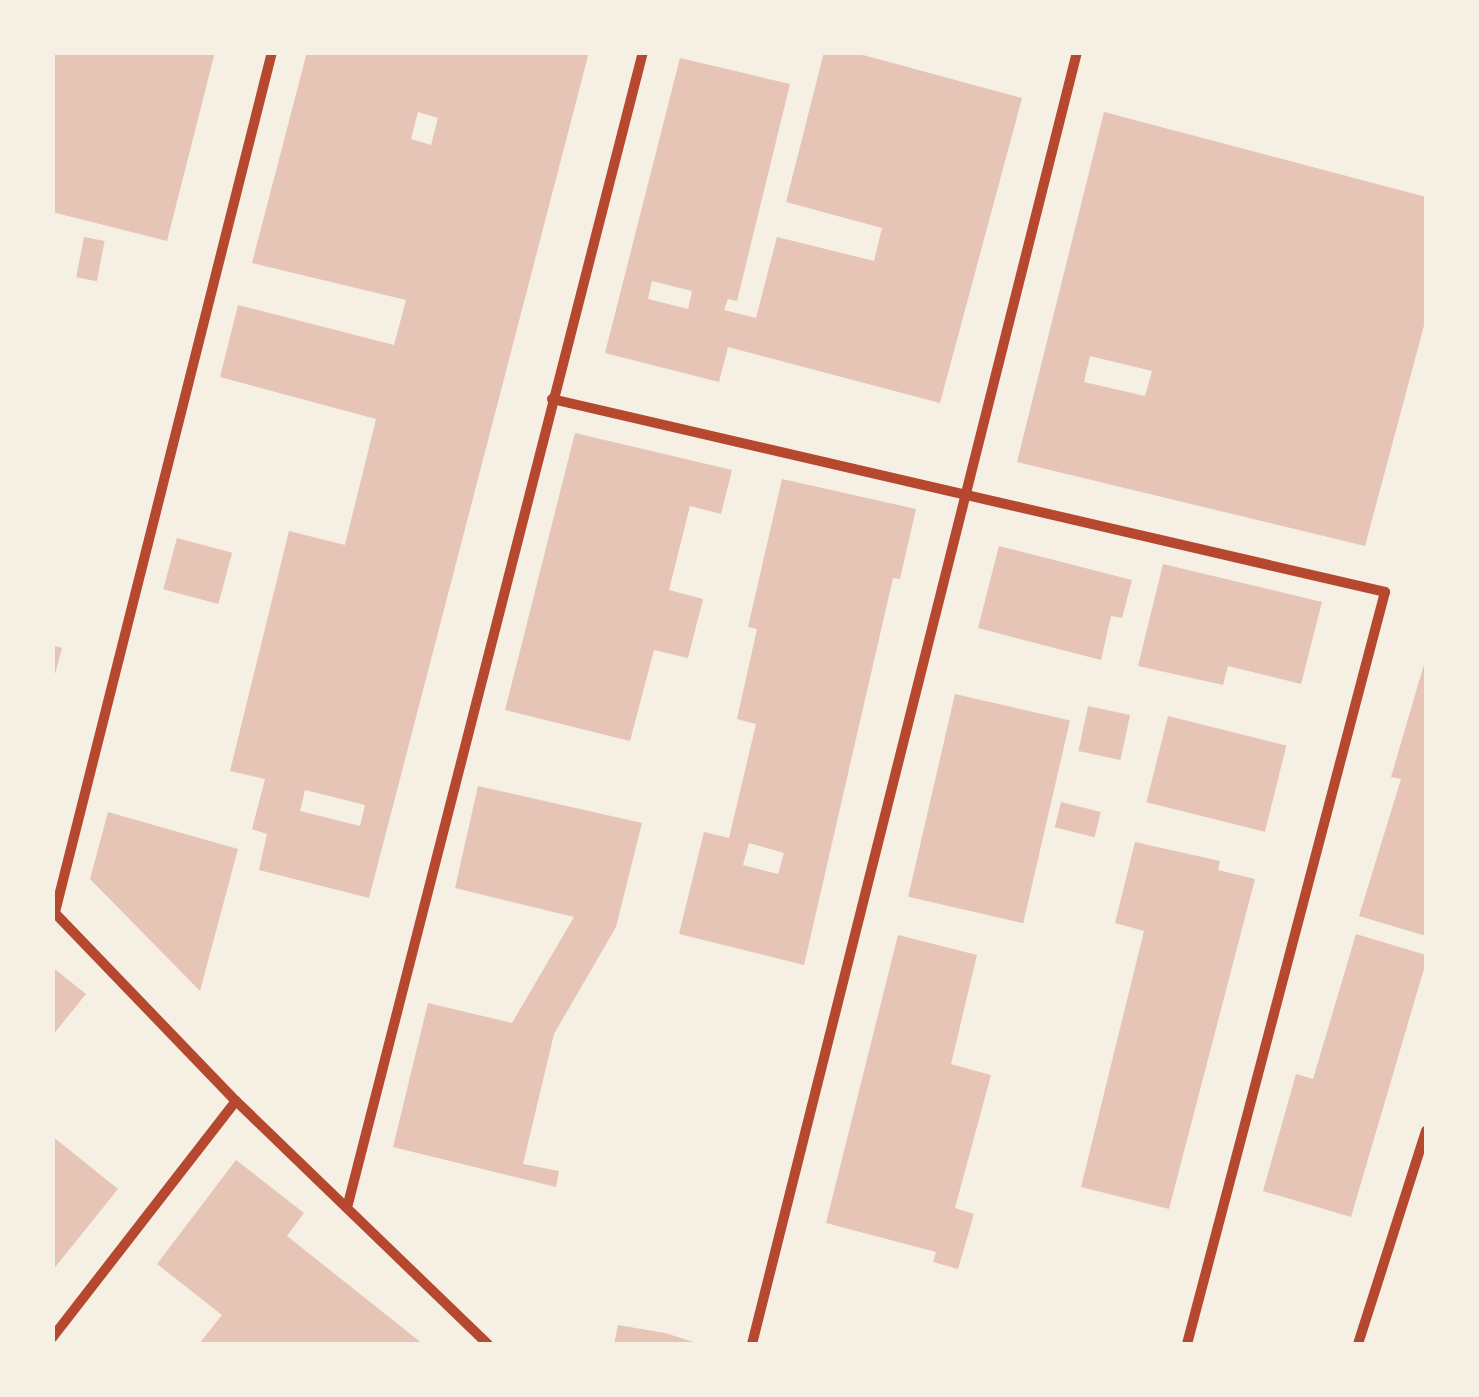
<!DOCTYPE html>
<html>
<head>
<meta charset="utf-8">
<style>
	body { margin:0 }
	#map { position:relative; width:1479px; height:1397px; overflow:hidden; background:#f6efe4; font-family:"Alegreya Sans",sans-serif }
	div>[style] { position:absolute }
	.building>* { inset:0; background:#e6c5b7; transform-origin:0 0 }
	.minor>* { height:10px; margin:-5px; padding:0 5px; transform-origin:5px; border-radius:5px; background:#b5482f }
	span { translate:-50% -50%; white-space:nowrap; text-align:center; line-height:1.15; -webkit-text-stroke:8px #f6efe4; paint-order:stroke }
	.frame { position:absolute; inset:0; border:55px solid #f6efe4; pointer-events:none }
</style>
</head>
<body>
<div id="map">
	<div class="building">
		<div style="clip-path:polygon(52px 52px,215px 52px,167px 241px,52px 212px)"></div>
		<div style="clip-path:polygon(evenodd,307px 52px,589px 52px,369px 898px,259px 870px,267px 834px,252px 829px,265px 779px,230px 771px,289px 531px,345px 545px,376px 419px,220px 377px,238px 305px,394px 345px,406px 300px,252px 263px,307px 52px,418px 112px,438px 118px,431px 145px,411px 139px,418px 112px,307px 52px,305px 790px,365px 805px,360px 826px,300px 811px,305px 790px)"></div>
		<div style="clip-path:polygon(evenodd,824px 52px,852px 52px,1022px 98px,940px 403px,728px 347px,719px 382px,605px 353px,680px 58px,790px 84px,737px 301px,728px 299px,724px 310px,756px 318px,777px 237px,874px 261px,882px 228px,786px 202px,824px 52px,652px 281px,692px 291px,688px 309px,648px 299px,652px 281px)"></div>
		<div style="clip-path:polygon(evenodd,1104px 112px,1426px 197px,1426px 318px,1365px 546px,1017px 462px,1104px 112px,1090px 356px,1152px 371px,1145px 396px,1084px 382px,1090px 356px)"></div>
		<div style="left:84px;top:237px;width:21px;height:41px;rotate:11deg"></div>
		<div style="clip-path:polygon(575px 433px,732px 470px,721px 514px,690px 506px,669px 590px,703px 599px,688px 658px,654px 650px,630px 741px,505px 710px)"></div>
		<div style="clip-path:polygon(evenodd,782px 479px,916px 509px,900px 579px,893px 578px,804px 965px,679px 934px,704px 832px,729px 838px,756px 724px,737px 719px,757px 629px,748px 627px,782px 479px,749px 843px,784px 853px,778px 874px,743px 865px,749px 843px)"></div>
		<div style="left:177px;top:538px;width:57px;height:53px;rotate:15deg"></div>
		<div style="clip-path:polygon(999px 546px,1132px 580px,1122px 618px,1111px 616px,1101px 660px,978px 628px)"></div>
		<div style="clip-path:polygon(1163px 564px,1322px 602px,1301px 684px,1228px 666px,1223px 685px,1138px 666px)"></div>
		<div style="clip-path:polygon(52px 645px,62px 648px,54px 678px,52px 678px)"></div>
		<div style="clip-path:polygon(1425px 661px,1426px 661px,1426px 936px,1359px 916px,1401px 779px,1391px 777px)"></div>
		<div style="left:955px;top:694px;width:118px;height:208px;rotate:13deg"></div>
		<div style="left:1088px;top:706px;width:43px;height:46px;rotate:12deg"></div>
		<div style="left:1168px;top:716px;width:122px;height:89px;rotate:14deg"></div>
		<div style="clip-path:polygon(478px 786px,642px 823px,616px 927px,554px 1034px,523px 1164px,559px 1171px,556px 1187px,393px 1147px,428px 1003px,512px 1023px,574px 917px,455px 888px)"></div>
		<div style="left:1061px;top:802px;width:41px;height:26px;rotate:14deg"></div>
		<div style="clip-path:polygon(108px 812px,238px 849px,200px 991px,90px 879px)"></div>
		<div style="clip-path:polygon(1135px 842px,1220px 861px,1218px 870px,1255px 879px,1169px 1209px,1081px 1187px,1144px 931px,1115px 923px)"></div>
		<div style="clip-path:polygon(1356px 934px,1426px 955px,1426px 962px,1351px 1217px,1263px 1191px,1296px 1074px,1313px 1079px)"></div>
		<div style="clip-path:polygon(898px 935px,977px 955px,951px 1064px,991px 1075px,955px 1208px,974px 1214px,958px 1269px,933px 1262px,936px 1252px,826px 1223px)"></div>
		<div style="clip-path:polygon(52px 967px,86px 994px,52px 1036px)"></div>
		<div style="clip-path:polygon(52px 1136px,118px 1189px,52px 1271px)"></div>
		<div style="clip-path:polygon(236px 1160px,304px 1213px,287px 1236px,423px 1344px,199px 1344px,222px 1315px,157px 1264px)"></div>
		<div style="clip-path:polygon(618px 1325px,665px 1333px,700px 1344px,614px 1344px)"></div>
	</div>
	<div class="minor">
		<div style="left:552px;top:399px;width:855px;rotate:13.04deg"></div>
		<div style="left:1385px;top:592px;width:778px;rotate:104.75deg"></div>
		<div style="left:52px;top:910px;width:265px;rotate:46.1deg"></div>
		<div style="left:236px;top:1101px;width:350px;rotate:44deg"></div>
		<div style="left:55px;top:912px;width:887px;rotate:-75.84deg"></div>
		<div style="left:348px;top:1204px;width:1189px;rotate:-75.64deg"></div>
		<div style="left:52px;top:1338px;width:300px;rotate:-52.2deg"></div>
		<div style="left:752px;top:1344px;width:1332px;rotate:-75.88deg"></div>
		<div style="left:1358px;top:1344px;width:224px;rotate:-72.3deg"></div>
	</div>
	<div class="frame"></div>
</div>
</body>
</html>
